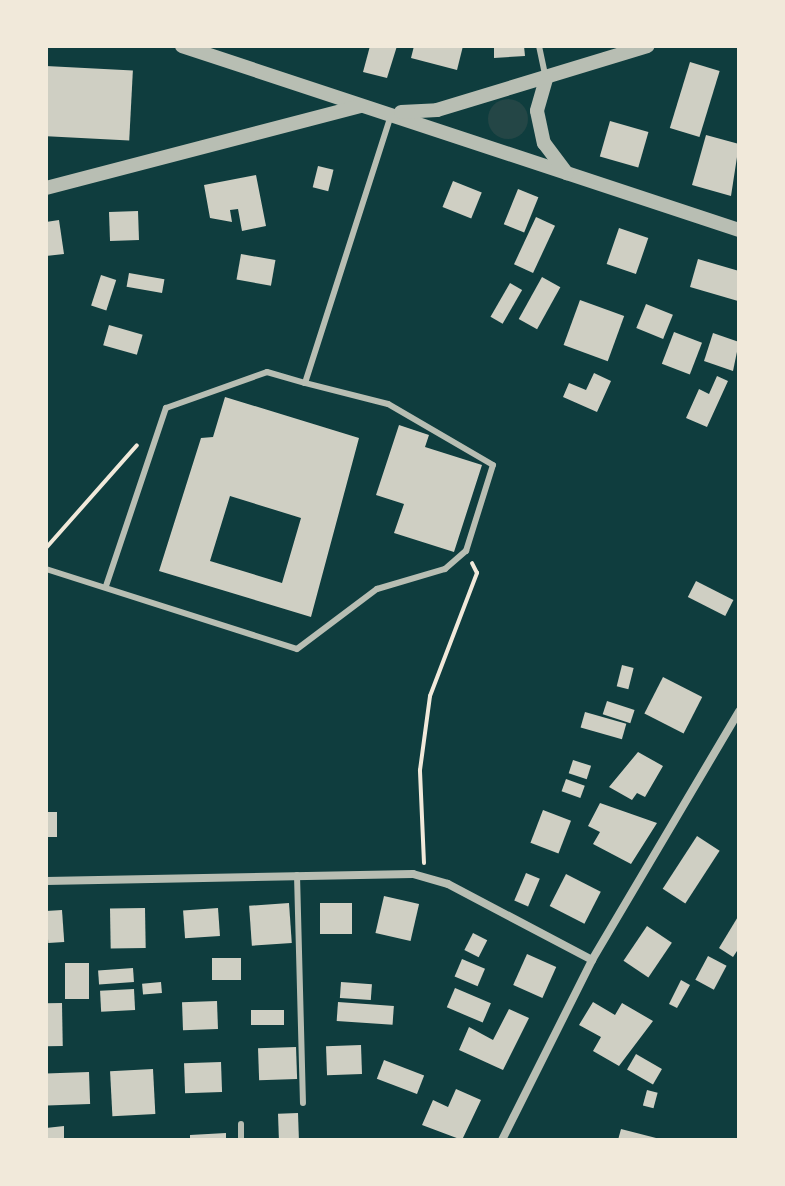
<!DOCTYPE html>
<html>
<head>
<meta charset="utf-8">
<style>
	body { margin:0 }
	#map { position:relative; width:785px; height:1186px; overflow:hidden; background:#0f3d3e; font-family:Helvetica,sans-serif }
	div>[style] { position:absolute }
	.green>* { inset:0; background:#244646 }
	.round { border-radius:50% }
	.building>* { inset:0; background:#cfcfc3; transform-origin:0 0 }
	.path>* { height:4px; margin:-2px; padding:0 2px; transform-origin:2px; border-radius:2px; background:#f1e9da }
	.service>* { height:6px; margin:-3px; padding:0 3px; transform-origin:3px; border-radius:3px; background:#b8beb3 }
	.minor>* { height:8px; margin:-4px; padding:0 4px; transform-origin:4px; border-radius:4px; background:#b8beb3 }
	.tertiary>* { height:14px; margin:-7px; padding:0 7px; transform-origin:7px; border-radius:7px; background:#b8beb3 }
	span { translate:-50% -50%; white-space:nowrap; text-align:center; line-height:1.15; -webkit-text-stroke:6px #f1e9da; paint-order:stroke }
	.frame { position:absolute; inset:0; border:48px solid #f1e9da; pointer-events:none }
</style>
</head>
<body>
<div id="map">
	<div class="green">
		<div class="round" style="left:488px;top:99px;width:40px;height:40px"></div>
	</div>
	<div class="building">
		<div style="clip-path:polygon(370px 46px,397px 46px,387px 78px,363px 72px)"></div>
		<div style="clip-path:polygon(414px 46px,463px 46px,457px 70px,411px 58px)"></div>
		<div style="clip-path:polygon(494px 46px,524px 46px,525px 56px,494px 58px)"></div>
		<div style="left:690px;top:62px;width:31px;height:69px;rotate:17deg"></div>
		<div style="left:46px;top:66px;width:87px;height:70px;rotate:3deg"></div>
		<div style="left:610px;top:121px;width:40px;height:37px;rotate:16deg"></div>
		<div style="clip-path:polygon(706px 135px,739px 144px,731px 196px,692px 185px)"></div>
		<div style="left:318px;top:166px;width:16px;height:22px;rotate:14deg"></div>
		<div style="clip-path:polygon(256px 175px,266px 226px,242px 231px,238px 209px,230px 210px,232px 222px,210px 218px,204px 185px)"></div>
		<div style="left:453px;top:181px;width:31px;height:28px;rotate:22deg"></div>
		<div style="left:518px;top:189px;width:22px;height:38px;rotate:22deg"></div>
		<div style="left:138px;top:211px;width:29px;height:29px;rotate:88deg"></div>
		<div style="left:536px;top:217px;width:21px;height:52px;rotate:25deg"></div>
		<div style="clip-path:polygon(59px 220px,64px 254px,46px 256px,46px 222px)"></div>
		<div style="left:619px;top:228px;width:31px;height:38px;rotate:19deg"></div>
		<div style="left:241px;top:254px;width:35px;height:26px;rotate:10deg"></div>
		<div style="clip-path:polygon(698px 259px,739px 271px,738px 301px,690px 287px)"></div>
		<div style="left:129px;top:273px;width:36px;height:14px;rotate:10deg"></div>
		<div style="left:101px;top:275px;width:16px;height:32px;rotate:18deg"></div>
		<div style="left:542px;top:277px;width:21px;height:48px;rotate:29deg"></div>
		<div style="left:510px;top:283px;width:14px;height:39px;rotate:30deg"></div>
		<div style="left:580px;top:300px;width:47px;height:48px;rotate:20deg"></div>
		<div style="left:646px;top:304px;width:29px;height:26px;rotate:22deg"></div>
		<div style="left:109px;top:325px;width:35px;height:21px;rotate:16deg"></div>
		<div style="left:674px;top:332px;width:30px;height:34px;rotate:21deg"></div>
		<div style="clip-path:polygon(713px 333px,739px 342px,733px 371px,704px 361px)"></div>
		<div style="clip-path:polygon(594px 373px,611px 381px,597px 412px,563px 397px,569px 383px,586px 390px)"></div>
		<div style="clip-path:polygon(717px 376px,728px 381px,707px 427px,686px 418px,699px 389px,709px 394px)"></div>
		<div style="clip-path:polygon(evenodd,225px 397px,359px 438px,311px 617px,159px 571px,201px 438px,213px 437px,225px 397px,230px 496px,301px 518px,282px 583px,210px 561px,230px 496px)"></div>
		<div style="clip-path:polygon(399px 425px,429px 435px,425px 447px,482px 465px,454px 552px,394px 533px,404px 504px,376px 495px)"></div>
		<div style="left:696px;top:581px;width:42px;height:18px;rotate:27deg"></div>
		<div style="left:622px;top:665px;width:12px;height:22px;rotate:14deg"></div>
		<div style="left:663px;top:677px;width:44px;height:41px;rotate:27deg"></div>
		<div style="left:607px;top:701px;width:29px;height:14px;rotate:18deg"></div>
		<div style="left:585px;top:712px;width:43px;height:16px;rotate:16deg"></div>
		<div style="clip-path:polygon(638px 752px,663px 766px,645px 797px,637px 793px,632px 800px,609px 787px)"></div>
		<div style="left:573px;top:760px;width:19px;height:14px;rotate:18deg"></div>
		<div style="left:566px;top:779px;width:20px;height:13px;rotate:20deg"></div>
		<div style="clip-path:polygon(600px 803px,657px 823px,631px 864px,593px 844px,600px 832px,588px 826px)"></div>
		<div style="left:543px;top:810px;width:30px;height:35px;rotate:21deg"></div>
		<div style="left:46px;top:812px;width:11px;height:25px"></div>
		<div style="left:697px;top:836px;width:27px;height:63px;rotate:33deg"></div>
		<div style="left:526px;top:873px;width:15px;height:30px;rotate:23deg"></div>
		<div style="left:566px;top:874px;width:39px;height:36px;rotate:27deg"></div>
		<div style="left:384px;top:896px;width:36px;height:38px;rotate:13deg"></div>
		<div style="left:289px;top:903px;width:40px;height:40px;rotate:86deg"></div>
		<div style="left:320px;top:903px;width:32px;height:31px"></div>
		<div style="left:145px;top:908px;width:40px;height:35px;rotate:89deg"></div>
		<div style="left:218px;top:908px;width:28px;height:35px;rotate:86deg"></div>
		<div style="left:62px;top:910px;width:32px;height:16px;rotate:86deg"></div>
		<div style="clip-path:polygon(739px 915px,739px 948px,733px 957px,719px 948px)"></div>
		<div style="left:647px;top:926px;width:30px;height:42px;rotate:34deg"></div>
		<div style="left:473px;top:933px;width:16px;height:19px;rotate:27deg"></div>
		<div style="left:527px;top:954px;width:32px;height:34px;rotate:24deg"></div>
		<div style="left:708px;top:956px;width:21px;height:27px;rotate:28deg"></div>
		<div style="left:241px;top:958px;width:22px;height:29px;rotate:90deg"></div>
		<div style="left:462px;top:959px;width:25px;height:19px;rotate:23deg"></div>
		<div style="left:65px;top:963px;width:24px;height:36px"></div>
		<div style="left:133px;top:968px;width:14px;height:35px;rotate:86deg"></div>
		<div style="clip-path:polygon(681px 980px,690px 985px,677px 1008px,669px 1004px)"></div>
		<div style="left:161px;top:982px;width:11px;height:19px;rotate:85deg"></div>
		<div style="left:341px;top:982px;width:31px;height:16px;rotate:4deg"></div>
		<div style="left:455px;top:988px;width:39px;height:21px;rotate:23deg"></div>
		<div style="left:134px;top:989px;width:21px;height:34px;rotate:87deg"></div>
		<div style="left:217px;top:1001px;width:28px;height:35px;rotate:88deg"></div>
		<div style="left:338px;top:1002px;width:56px;height:19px;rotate:4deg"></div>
		<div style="clip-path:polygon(593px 1002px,615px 1015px,622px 1003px,653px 1021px,619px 1066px,593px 1051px,601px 1037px,579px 1025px)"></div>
		<div style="left:62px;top:1003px;width:43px;height:16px;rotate:89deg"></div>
		<div style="clip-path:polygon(509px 1009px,529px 1018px,503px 1070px,459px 1050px,469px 1027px,493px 1040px)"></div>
		<div style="left:284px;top:1010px;width:15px;height:33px;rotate:90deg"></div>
		<div style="left:361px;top:1045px;width:29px;height:35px;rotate:88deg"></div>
		<div style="left:296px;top:1047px;width:32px;height:38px;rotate:88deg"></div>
		<div style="left:636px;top:1054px;width:30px;height:18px;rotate:30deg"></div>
		<div style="left:384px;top:1060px;width:43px;height:20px;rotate:21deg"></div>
		<div style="left:221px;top:1062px;width:30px;height:37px;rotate:88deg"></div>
		<div style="left:153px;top:1069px;width:45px;height:43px;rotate:87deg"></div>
		<div style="left:89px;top:1072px;width:32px;height:43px;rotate:88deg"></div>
		<div style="clip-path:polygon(456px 1089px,481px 1100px,462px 1140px,422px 1125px,433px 1100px,448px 1107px)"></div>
		<div style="left:647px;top:1090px;width:11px;height:16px;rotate:15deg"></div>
		<div style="left:298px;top:1113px;width:27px;height:20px;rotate:88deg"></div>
		<div style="clip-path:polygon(64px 1126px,64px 1140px,46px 1140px,46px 1128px)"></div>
		<div style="clip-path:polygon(621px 1129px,660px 1139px,660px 1140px,618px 1140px)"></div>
		<div style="clip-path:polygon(226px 1133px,226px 1140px,190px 1140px,190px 1135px)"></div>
	</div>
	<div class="path">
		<div style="left:46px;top:548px;width:137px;rotate:-48.5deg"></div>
		<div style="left:424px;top:863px;width:93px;rotate:-92.5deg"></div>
		<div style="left:420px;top:770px;width:75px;rotate:-82.3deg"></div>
		<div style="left:430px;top:696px;width:132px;rotate:-69.1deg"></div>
		<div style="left:477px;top:573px;width:11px;rotate:-117deg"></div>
	</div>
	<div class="service">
		<div style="left:539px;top:46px;width:33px;rotate:78deg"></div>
		<div style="left:46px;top:569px;width:263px;rotate:17.7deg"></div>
		<div style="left:297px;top:649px;width:100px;rotate:-36.9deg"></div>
		<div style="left:377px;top:589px;width:71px;rotate:-16.4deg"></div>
		<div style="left:445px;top:569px;width:28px;rotate:-41deg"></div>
		<div style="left:466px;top:551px;width:90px;rotate:-72.6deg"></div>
		<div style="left:493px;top:465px;width:121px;rotate:-149.8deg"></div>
		<div style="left:388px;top:404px;width:86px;rotate:-165.8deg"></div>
		<div style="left:305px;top:383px;width:281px;rotate:-72.2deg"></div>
		<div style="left:106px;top:586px;width:188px;rotate:-71.4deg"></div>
		<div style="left:166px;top:408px;width:107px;rotate:-19.6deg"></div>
		<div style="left:267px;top:372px;width:40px;rotate:16deg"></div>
		<div style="left:297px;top:875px;width:228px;rotate:88.5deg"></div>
		<div style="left:241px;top:1124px;width:16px;rotate:90deg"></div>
	</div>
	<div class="minor">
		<div style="left:46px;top:881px;width:367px;rotate:-1.1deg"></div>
		<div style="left:413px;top:874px;width:36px;rotate:16deg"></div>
		<div style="left:448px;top:884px;width:163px;rotate:27.8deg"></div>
		<div style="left:502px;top:1140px;width:201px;rotate:-63.4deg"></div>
		<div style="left:592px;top:960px;width:289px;rotate:-59.4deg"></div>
	</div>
	<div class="tertiary">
		<div style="left:182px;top:46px;width:587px;rotate:18.28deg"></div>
		<div style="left:546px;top:79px;width:33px;rotate:106deg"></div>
		<div style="left:537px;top:111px;width:33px;rotate:78deg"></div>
		<div style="left:544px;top:143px;width:38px;rotate:53deg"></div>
		<div style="left:401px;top:112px;width:36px;rotate:-3deg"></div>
		<div style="left:437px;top:110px;width:220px;rotate:-16.9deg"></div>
		<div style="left:46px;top:188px;width:325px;rotate:-14.6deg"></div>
	</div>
	<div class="frame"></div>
</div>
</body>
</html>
